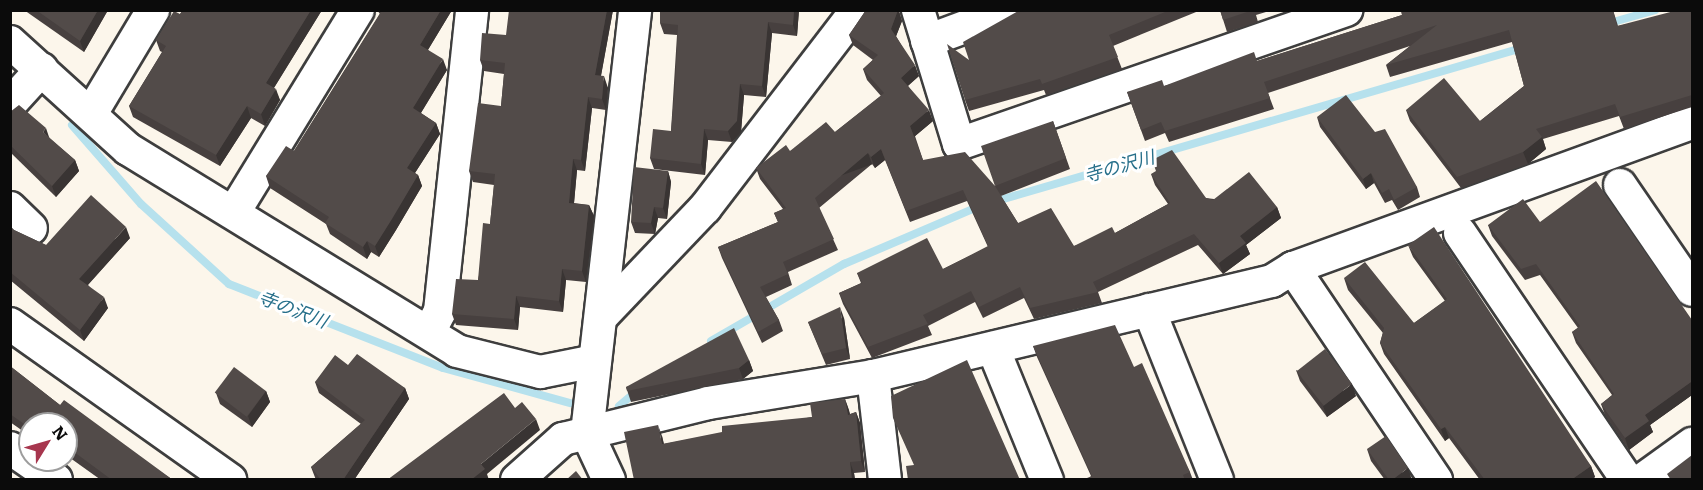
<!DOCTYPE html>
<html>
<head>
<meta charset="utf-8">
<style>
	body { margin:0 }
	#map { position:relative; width:1703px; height:490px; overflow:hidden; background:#fcf6eb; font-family:Literata,"Noto Sans JP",serif }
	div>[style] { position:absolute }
	.stream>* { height:8px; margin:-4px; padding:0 4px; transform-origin:4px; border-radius:4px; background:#b6e1ed }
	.roads { filter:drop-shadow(2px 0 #3e3e3e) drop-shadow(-2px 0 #3e3e3e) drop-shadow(0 2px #3e3e3e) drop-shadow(0 -2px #3e3e3e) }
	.minor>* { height:32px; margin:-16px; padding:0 16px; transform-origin:16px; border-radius:16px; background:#fff }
	.wall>* { inset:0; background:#47403f }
	.shaded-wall>* { inset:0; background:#393433; transform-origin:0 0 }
	.building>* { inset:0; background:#524b49; transform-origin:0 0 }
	span { translate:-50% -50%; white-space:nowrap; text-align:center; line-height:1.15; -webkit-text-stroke:6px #fff; paint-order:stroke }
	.water-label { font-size:18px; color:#266f8a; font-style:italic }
	.frame { position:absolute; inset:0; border:12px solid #0b0b0b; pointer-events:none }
	.north { position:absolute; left:18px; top:412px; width:60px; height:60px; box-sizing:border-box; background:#fff; border:2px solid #9d9d9d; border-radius:50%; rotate:53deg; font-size:16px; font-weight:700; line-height:24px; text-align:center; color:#0b0b0b }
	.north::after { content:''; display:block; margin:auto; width:21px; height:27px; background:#a7364e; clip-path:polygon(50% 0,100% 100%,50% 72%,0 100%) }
</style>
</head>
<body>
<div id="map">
	<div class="stream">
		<div style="left:1606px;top:24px;width:51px;rotate:-15.9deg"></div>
		<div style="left:72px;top:125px;width:105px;rotate:48.9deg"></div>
		<div style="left:141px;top:204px;width:119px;rotate:42.3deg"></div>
		<div style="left:229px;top:284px;width:230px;rotate:21.4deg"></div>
		<div style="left:443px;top:368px;width:132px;rotate:15.4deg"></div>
		<div style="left:993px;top:202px;width:554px;rotate:-16.24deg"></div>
		<div style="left:711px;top:341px;width:154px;rotate:-30.1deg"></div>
		<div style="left:844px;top:264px;width:148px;rotate:-23.1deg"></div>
		<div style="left:619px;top:406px;width:25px;rotate:-40deg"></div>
	</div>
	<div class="roads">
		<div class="minor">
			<div style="left:918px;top:10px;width:140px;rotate:73deg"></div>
			<div style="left:959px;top:144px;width:410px;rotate:-19.1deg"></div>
			<div style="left:927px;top:41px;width:90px;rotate:-20.3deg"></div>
			<div style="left:10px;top:42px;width:159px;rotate:42.2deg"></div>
			<div style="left:128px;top:149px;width:386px;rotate:31.5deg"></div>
			<div style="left:457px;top:351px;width:86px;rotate:14.2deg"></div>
			<div style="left:540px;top:372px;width:56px;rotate:-11.3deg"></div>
			<div style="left:10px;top:104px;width:47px;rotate:-47.6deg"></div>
			<div style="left:92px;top:112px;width:119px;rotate:-59.1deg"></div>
			<div style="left:1620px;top:185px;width:127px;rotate:55.6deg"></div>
			<div style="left:10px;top:208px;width:29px;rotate:44deg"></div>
			<div style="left:234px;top:212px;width:237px;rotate:-58.5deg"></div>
			<div style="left:1460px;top:233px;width:298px;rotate:55.9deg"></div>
			<div style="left:1293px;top:268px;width:256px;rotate:56deg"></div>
			<div style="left:1149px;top:310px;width:183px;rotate:68.2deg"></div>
			<div style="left:603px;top:315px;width:148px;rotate:-46.4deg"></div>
			<div style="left:705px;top:208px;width:250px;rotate:-52.5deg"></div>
			<div style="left:10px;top:324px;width:270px;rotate:35.3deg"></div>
			<div style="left:429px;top:332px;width:24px;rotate:-62deg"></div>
			<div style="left:440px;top:311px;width:303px;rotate:-83.9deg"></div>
			<div style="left:993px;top:348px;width:143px;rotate:67.8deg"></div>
			<div style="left:873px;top:376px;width:105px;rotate:83.4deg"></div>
			<div style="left:10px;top:448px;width:56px;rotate:34.8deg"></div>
			<div style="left:517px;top:480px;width:62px;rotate:-41.7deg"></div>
			<div style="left:563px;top:439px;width:149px;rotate:-13.9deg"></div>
			<div style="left:708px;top:403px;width:167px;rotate:-9.3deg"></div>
			<div style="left:873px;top:376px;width:410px;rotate:-13.4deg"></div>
			<div style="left:1272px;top:281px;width:25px;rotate:-32deg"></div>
			<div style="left:1293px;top:268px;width:425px;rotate:-20deg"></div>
			<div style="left:609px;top:480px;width:52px;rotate:-115.1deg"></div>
			<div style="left:587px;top:433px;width:426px;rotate:-83.5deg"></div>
			<div style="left:1642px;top:480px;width:62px;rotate:-35.8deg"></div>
		</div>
	</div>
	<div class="wall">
		<div style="clip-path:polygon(24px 10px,108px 10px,84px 52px)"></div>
		<div style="clip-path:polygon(183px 10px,322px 10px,274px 88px,280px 100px,265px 126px,251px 118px,220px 166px,133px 117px,129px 106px,162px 52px,160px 51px,156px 40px,180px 14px)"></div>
		<div style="clip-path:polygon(377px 10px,452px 10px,428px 50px,447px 70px,421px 113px,436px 123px,440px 134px,415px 173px,418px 175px,422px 186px,396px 230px,379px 257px,371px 252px,367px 259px,330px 234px,326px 224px,270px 188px,266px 176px,294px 151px,380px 14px)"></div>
		<div style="clip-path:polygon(613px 10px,601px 76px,608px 88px,606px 110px,592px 108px,585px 171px,577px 170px,574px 203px,589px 205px,594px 216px,586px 282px,566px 280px,563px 312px,520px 307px,518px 330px,456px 325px,452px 314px,478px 280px,490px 224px,494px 185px,473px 182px,469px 171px,501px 106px,504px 74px,484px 71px,480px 60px,506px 35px)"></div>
		<div style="clip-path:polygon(799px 10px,797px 36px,772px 33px,766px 97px,744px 95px,741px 132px,732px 142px,708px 140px,705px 175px,654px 169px,650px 158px,671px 131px,677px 35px,664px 34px,660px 23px)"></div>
		<div style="clip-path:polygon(866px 10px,899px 10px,902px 21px,896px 36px,919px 76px,908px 86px,933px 121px,915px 136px,923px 160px,995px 186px,1053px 121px,1070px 169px,1001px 196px,1018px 223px,1074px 246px,1115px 233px,1168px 204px,1155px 185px,1151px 174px,1206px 198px,1277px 207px,1281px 218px,1246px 245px,1250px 254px,1223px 274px,1198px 245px,1098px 292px,1102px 303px,1034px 319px,1024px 298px,983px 318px,975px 302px,928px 326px,932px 335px,872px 358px,843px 304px,839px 293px,861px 283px,857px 273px,943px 269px,988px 247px,967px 201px,910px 222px,885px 160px,875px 168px,872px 164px,819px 208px,838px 250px,788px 272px,792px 285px,766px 297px,779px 320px,783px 331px,762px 343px,722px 258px,718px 247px,778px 222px,774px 213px,783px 209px,760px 179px,756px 168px,790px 151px,835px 132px,881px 96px,867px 80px,863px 69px,873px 60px,853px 45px,849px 35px)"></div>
		<div style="clip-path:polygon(1201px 10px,1113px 46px,1122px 69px,1046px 95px,1044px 90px,969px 111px,965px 100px,969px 60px,1020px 11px)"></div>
		<div style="clip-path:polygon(1220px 10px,1265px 10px,1266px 12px,1256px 15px,1258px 22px,1227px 32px)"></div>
		<div style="clip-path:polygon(1401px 10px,1613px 10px,1618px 26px,1692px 10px,1692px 107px,1624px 129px,1619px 116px,1543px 139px,1546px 149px,1528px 164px,1461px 188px,1410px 121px,1406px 110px,1480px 121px,1524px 86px,1512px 42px,1390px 77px,1386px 65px,1410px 46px,1268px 93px,1274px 109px,1169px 142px,1165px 133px,1145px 141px,1127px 92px,1164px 86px,1257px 61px,1402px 15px)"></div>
		<div style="clip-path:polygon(10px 112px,49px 138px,75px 160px,79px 171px,56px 197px,10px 152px)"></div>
		<div style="clip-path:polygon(1317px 117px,1417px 187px,1420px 197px,1398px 210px,1392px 200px,1385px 203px,1374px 183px,1366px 189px,1320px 127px)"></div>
		<div style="clip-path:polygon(668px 171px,671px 182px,667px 219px,658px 218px,655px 234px,635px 233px,631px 222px)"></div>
		<div style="clip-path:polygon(1540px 222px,1692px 320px,1692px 395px,1650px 425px,1653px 432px,1629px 450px,1605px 415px,1601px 404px,1612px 395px,1576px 343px,1572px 332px,1578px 328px,1540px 275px,1525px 280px,1492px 236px,1488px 225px)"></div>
		<div style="clip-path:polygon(10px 226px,14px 230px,46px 245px,130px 238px,88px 285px,108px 308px,84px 341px,10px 280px)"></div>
		<div style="clip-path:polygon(1408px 245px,1591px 466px,1595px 477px,1591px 480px,1480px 480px,1449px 438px,1445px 441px,1384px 354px,1380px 343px,1383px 333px,1348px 290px,1344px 278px,1414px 323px,1445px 301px,1413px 257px)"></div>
		<div style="clip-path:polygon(844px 318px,850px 359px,826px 365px,808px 322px)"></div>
		<div style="clip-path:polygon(1033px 346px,1134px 367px,1190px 472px,1193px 480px,1088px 480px,1091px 476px,1037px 357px)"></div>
		<div style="clip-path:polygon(749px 360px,753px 371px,743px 379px,631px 402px,626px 387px)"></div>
		<div style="clip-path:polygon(348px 365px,405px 388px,409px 399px,354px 480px,316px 480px,311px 467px,361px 424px,319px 393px,315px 382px)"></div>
		<div style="clip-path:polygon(10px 366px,60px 405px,173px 480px,101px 480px,66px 455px,66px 424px,30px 424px,30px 436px,10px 422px)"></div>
		<div style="clip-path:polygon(1296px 370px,1356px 396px,1327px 417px,1300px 381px)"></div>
		<div style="clip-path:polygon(266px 391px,270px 402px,252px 427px,220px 404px,216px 393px)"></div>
		<div style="clip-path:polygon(845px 399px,850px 414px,856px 412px,860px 423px,865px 472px,854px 473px,855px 480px,634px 480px,662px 436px,664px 444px,812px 417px)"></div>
		<div style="clip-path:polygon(1367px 449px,1412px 479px,1385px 480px,1371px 461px)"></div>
	</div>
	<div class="shaded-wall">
		<div style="clip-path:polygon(98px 10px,108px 10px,84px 52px,80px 41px)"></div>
		<div style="clip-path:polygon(311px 10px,322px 10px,270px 94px,266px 83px)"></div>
		<div style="clip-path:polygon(441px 10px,452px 10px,424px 56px,420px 45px)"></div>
		<div style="clip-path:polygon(607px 10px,613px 10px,599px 86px,595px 75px)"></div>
		<div style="clip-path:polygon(794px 10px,799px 10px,797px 36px,793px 25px)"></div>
		<div style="clip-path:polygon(898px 10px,902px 21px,895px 39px,891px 29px)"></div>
		<div style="clip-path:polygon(768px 22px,772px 33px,766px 97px,762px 86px)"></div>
		<div style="clip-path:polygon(443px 59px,447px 70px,417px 119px,413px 108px)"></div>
		<div style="clip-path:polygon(915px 65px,919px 76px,905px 88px,901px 78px)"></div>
		<div style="clip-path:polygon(604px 76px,608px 88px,606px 110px,602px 99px)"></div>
		<div style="clip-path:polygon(740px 84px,744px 95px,741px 132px,732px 142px,728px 131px)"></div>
		<div style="clip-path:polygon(276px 89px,280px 100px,265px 126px,261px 114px)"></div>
		<div style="clip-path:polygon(588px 97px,592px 108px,585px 171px,581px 160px)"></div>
		<div style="clip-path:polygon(247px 106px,251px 118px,220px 166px,216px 155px)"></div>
		<div style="clip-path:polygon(929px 110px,933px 121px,914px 137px,910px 126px)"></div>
		<div style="clip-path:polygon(436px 123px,440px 134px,411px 179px,407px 168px)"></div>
		<div style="clip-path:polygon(46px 128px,50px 140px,43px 132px)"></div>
		<div style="clip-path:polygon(704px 129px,708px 140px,705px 175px,701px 164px)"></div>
		<div style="clip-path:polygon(1542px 137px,1546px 149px,1528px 164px,1523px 152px)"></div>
		<div style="clip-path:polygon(881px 149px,885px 160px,875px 168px,871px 157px)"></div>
		<div style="left:868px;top:153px;width:12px;height:70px;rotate:70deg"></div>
		<div style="clip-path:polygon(573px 159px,577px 170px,573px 214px,569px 203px)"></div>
		<div style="clip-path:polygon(75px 160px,79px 171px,56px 197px,52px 186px)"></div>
		<div style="clip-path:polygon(668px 171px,671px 182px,667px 219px,663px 208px)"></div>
		<div style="clip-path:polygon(1371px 173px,1374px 183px,1366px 189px,1363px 179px)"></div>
		<div style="clip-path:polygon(418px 175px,422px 186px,396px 230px,379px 257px,375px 246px)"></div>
		<div style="clip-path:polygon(589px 205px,594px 216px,586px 282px,582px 271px)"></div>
		<div style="clip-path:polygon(654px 207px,658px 218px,655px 234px,651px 223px)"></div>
		<div style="clip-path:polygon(1277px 207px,1281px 218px,1246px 245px,1250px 254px,1223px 274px,1219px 263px,1240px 236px)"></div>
		<div style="clip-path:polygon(126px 227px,130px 238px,83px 290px,79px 279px)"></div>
		<div style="clip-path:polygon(367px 241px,371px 252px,367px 259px,363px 247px)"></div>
		<div style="clip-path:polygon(562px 269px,566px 280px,563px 312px,559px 301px)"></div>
		<div style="clip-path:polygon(516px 296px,520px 307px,518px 330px,514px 319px)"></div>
		<div style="clip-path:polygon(104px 297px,108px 308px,84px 341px,80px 330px)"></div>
		<div style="clip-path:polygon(840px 307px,844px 318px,850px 359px,846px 348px)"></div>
		<div style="clip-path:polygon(749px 360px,753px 371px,743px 379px,739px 368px)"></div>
		<div style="clip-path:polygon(1691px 382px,1692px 387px,1692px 395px,1650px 425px,1653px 432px,1629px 450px,1625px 438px,1645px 415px)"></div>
		<div style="clip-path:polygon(1352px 384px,1356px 396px,1327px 417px,1323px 406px)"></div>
		<div style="clip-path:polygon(405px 388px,409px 399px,354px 480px,343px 480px)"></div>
		<div style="clip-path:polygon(266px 391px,270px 402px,252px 427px,248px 416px)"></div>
		<div style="clip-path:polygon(845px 399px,849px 410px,852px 426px,848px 415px)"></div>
		<div style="clip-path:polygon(856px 412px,860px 423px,865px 472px,861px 461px)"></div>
		<div style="clip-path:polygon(536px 419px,540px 430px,487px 474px,489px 480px,471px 480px,481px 464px)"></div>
		<div style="clip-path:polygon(31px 421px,32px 424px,30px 424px,30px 434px,27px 426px)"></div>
		<div style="clip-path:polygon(658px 425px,662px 436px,666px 455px,662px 444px)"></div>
		<div style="clip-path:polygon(1445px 427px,1449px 438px,1445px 441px,1441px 429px)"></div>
		<div style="clip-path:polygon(850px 462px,854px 473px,855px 480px,852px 480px)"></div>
		<div style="clip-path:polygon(1591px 466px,1595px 477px,1591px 480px,1571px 480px)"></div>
		<div style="clip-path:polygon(1408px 468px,1412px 480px,1392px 480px)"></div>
	</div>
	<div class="building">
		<div style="clip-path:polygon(36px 10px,98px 10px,80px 41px)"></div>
		<div style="clip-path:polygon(183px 10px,311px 10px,266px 83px,276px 89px,261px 114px,247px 106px,216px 155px,129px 106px,166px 46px,156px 40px,174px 11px,180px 14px)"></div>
		<div style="clip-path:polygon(382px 10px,441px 10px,420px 45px,443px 59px,413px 108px,436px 123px,407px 168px,418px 175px,392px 219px,375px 246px,367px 241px,363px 247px,325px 223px,329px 217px,266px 176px,286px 146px,294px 151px)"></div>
		<div style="clip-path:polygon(509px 10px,607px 10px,595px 75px,604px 76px,602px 99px,588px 97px,581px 160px,573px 159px,569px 203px,589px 205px,582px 271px,562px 269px,559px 301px,516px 296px,514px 319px,452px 314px,456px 279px,478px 280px,483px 223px,490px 224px,495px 174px,469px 171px,478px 103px,501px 106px,505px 63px,480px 60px,482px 33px,506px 35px)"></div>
		<div style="clip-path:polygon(660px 10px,794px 10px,793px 25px,768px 22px,762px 86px,740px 84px,737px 121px,728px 131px,704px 129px,701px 164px,650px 158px,653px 129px,671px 131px,675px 86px,678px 25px,660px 23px)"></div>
		<div style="clip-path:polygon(866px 10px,898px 10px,891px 29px,915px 65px,901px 78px,929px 110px,910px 126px,923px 160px,965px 152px,995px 186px,981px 146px,1053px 121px,1066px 158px,995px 186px,1018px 223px,1051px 208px,1074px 246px,1112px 227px,1115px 233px,1170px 203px,1151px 174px,1156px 171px,1152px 160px,1172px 150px,1206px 198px,1213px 200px,1249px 172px,1277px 207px,1240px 236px,1246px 243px,1219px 263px,1194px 234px,1093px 282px,1098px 292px,1030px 308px,1020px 287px,979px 307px,971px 291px,923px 315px,928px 324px,868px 347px,839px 293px,862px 283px,857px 273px,927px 238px,943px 269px,988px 246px,963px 190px,906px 211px,881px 149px,871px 157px,868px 153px,815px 198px,834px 239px,783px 262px,788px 274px,760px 287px,779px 320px,758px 332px,718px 247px,778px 222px,774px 213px,786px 208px,756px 168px,786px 145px,790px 151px,826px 122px,835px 132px,884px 93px,863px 69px,878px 55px,849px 35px)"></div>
		<div style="clip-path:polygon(1020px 10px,1170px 10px,1109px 35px,1118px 57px,1042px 84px,1040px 79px,965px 100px,947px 44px,969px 60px,963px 42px)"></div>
		<div style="clip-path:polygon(1220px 10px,1253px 10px,1223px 20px)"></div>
		<div style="clip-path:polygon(1401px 10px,1613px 10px,1617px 26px,1678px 10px,1692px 10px,1692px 95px,1620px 117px,1615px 104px,1536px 129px,1542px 137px,1523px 152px,1457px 177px,1406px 110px,1444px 78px,1480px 121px,1524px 86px,1509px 30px,1386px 65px,1437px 25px,1264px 82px,1270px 98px,1165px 131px,1161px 122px,1141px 130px,1127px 92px,1162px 80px,1164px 86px,1254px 52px,1257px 61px,1402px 15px)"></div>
		<div style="clip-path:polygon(1346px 95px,1375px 132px,1385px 129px,1417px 187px,1394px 200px,1389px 189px,1382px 193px,1371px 173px,1363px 179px,1317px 117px)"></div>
		<div style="clip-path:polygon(19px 105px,46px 128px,43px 132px,75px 160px,52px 186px,10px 145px,10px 112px)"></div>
		<div style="clip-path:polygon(634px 167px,668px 171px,663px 208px,654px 207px,651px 223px,631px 222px)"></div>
		<div style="clip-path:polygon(1596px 181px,1692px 320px,1692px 385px,1691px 382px,1645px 415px,1649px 421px,1625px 438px,1601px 404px,1614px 394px,1572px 332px,1580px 326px,1536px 264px,1521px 269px,1488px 225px,1523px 199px,1540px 222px)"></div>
		<div style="clip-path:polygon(91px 195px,126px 227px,79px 279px,104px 297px,80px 330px,10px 272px,10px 226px,14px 230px,46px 245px)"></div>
		<div style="clip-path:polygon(1434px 227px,1591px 466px,1571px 480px,1485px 480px,1445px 427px,1441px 429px,1380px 343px,1384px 328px,1344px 278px,1365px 262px,1414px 323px,1447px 299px,1408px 245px)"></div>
		<div style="clip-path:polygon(840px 307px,846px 348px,822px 354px,808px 322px)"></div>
		<div style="clip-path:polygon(1115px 325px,1134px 367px,1142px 363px,1190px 472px,1183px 475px,1185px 480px,1088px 480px,1087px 478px,1092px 476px,1033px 346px)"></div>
		<div style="clip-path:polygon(734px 328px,749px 360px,739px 368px,627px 391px,626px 387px)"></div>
		<div style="left:1325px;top:349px;width:44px;height:36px;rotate:52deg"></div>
		<div style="clip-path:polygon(357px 354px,405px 388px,343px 480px,321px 480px,311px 467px,365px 420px,315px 382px,335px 355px,348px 365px)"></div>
		<div style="clip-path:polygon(967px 360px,1020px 480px,908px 480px,906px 466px,914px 465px,893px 418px,891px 396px)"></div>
		<div style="clip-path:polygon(10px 366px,60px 405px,64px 400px,173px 480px,112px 480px,66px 446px,66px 424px,35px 424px,31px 421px,27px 426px,10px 414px)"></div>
		<div style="left:234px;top:367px;width:40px;height:32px;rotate:37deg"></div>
		<div style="clip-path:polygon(504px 393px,515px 408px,522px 402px,536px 419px,481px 464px,485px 469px,471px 480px,461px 480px,459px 478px,457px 480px,387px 480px)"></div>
		<div style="clip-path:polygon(845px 399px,848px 415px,856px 412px,861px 461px,850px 462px,852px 480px,653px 480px,653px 478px,646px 480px,634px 480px,624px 432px,658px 425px,662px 444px,722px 432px,722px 426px,812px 417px,810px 403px)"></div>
		<div style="clip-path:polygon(1386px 436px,1408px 468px,1392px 480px,1389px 480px,1367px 449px)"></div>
		<div style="clip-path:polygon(1692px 455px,1692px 480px,1671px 480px,1667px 474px)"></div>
		<div style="clip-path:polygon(576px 471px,583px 480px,566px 480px)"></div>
	</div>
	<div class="water-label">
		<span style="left:1119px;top:166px;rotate:-16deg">寺の沢川</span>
		<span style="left:293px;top:309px;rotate:21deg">寺の沢川</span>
	</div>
	<div class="frame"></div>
	<div class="north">N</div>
</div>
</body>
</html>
